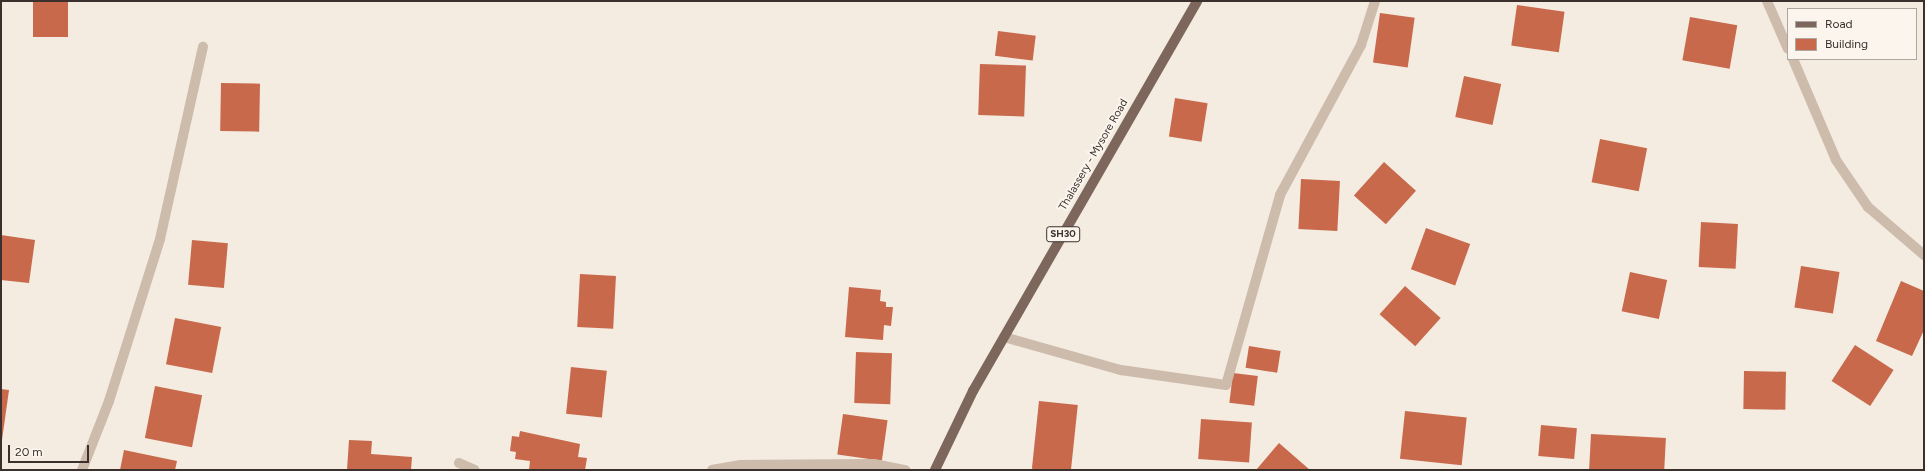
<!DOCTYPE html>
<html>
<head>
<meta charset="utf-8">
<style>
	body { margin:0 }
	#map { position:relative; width:1925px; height:471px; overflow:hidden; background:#f4ebe1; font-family:Figtree,sans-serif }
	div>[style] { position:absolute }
	.building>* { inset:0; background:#c8694b; transform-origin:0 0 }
	.street>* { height:10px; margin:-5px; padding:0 5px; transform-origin:5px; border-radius:5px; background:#cdbbac }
	.primary>* { height:10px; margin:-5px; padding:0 5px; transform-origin:5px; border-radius:5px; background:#7d675c }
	span { translate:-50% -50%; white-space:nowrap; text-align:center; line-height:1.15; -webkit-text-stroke:4px #fbf5ee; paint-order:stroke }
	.shield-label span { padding:1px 3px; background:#fbf5ee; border:1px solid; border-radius:3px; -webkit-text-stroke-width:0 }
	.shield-label { font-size:10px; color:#3b302b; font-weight:700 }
	.street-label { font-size:11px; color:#3b302b }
	.frame { position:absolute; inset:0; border:2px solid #3b302b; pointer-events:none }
	.legend { position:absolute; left:1787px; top:8px; width:130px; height:52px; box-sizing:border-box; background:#fbf5ee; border:1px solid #aea6a0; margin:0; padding:5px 7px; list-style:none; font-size:12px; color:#3b302b }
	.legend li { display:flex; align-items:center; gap:8px; height:20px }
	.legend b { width:20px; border:1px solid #aea6a0 }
	.scale { position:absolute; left:8px; top:445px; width:81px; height:18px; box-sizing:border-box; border:2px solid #3b302b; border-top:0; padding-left:5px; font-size:12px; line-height:14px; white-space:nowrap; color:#3b302b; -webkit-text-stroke:3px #fbf5ee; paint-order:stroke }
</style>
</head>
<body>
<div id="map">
	<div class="building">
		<div style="left:33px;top:1px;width:35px;height:36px"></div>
		<div style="left:1517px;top:5px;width:48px;height:41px;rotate:8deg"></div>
		<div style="left:1380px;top:13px;width:35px;height:50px;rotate:8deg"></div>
		<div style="left:1690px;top:17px;width:48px;height:44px;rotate:10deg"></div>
		<div style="left:998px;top:31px;width:38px;height:25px;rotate:7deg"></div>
		<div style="left:980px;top:64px;width:46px;height:51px;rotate:2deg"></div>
		<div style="left:1464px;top:76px;width:38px;height:42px;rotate:12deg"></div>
		<div style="left:221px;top:83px;width:39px;height:48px;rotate:1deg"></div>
		<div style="left:1175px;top:98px;width:33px;height:39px;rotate:9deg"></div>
		<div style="left:1600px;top:139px;width:48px;height:44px;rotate:11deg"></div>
		<div style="left:1384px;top:162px;width:43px;height:45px;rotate:42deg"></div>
		<div style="left:1301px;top:179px;width:39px;height:50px;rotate:3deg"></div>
		<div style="left:1701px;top:222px;width:37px;height:45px;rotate:3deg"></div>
		<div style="left:1426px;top:228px;width:47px;height:44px;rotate:20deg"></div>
		<div style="clip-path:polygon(1px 235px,35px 240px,29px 283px,1px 280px)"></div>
		<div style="left:192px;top:240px;width:36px;height:45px;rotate:5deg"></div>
		<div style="left:1801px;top:266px;width:39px;height:42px;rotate:9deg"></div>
		<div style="left:1630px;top:272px;width:38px;height:40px;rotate:12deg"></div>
		<div style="left:580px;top:274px;width:36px;height:53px;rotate:3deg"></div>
		<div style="clip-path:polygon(1901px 281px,1924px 291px,1924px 330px,1912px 356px,1876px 341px)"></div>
		<div style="left:1405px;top:286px;width:48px;height:38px;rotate:42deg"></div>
		<div style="clip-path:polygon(849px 287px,881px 290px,880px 301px,886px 302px,886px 307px,893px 307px,891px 326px,884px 325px,883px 340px,845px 337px)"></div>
		<div style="left:175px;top:318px;width:47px;height:47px;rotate:11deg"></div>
		<div style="left:1855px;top:345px;width:46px;height:43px;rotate:33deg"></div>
		<div style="left:1249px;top:346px;width:32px;height:22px;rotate:9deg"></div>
		<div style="left:856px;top:352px;width:36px;height:51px;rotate:2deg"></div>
		<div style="left:571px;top:367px;width:36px;height:47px;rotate:6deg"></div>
		<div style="left:1744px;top:371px;width:42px;height:38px;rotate:1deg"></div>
		<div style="left:1233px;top:373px;width:25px;height:30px;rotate:7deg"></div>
		<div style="left:155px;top:386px;width:48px;height:53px;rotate:11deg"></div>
		<div style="clip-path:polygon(1px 389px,9px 390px,2px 440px,1px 440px)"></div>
		<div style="left:1039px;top:401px;width:39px;height:68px;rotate:6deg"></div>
		<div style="left:1405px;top:411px;width:62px;height:48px;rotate:6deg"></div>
		<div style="left:843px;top:414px;width:45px;height:41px;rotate:8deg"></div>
		<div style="left:1201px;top:419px;width:51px;height:40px;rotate:4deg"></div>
		<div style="left:1541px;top:425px;width:36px;height:31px;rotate:5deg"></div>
		<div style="clip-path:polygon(520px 431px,580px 444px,578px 457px,587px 458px,585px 470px,529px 470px,530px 461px,515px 459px,516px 452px,510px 451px,512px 436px,519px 437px)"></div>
		<div style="left:1591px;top:434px;width:75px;height:36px;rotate:3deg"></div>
		<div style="clip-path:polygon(349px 440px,372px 441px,371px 454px,412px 457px,411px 470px,347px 470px)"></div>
		<div style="clip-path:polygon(1279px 443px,1310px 470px,1256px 470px)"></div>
		<div style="clip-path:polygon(124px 450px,177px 461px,175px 470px,120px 470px)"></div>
	</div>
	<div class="street">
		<div style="left:1767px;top:1px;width:52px;rotate:66.4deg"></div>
		<div style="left:1793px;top:59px;width:110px;rotate:66.9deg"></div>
		<div style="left:1836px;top:160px;width:57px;rotate:55.8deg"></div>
		<div style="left:1868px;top:207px;width:74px;rotate:40.6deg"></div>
		<div style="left:1004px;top:337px;width:122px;rotate:15.8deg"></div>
		<div style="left:1121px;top:370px;width:106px;rotate:8.1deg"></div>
		<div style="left:1226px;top:385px;width:198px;rotate:-74.1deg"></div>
		<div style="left:1280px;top:195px;width:170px;rotate:-61.6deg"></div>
		<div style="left:1361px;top:45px;width:46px;rotate:-72.3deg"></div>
		<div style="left:459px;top:463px;width:17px;rotate:24deg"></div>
		<div style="left:82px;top:470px;width:74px;rotate:-68.6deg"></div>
		<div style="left:109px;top:401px;width:170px;rotate:-72.5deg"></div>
		<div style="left:160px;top:239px;width:197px;rotate:-77.4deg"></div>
		<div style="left:712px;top:470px;width:29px;rotate:-10deg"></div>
		<div style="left:741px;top:465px;width:133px;rotate:-0.4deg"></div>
		<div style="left:874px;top:464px;width:32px;rotate:11deg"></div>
	</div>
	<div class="primary">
		<div style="left:935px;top:470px;width:88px;rotate:-64.3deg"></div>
		<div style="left:973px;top:391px;width:450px;rotate:-60.1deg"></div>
	</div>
	<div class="shield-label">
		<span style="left:1063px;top:234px">SH30</span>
	</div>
	<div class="street-label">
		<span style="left:1094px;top:155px;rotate:-60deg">Thalassery - Mysore Road</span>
	</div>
	<div class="frame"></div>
	<ul class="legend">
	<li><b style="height:5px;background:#7d675c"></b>Road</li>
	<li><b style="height:11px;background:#c8694b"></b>Building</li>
	</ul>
	<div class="scale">20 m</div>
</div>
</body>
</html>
